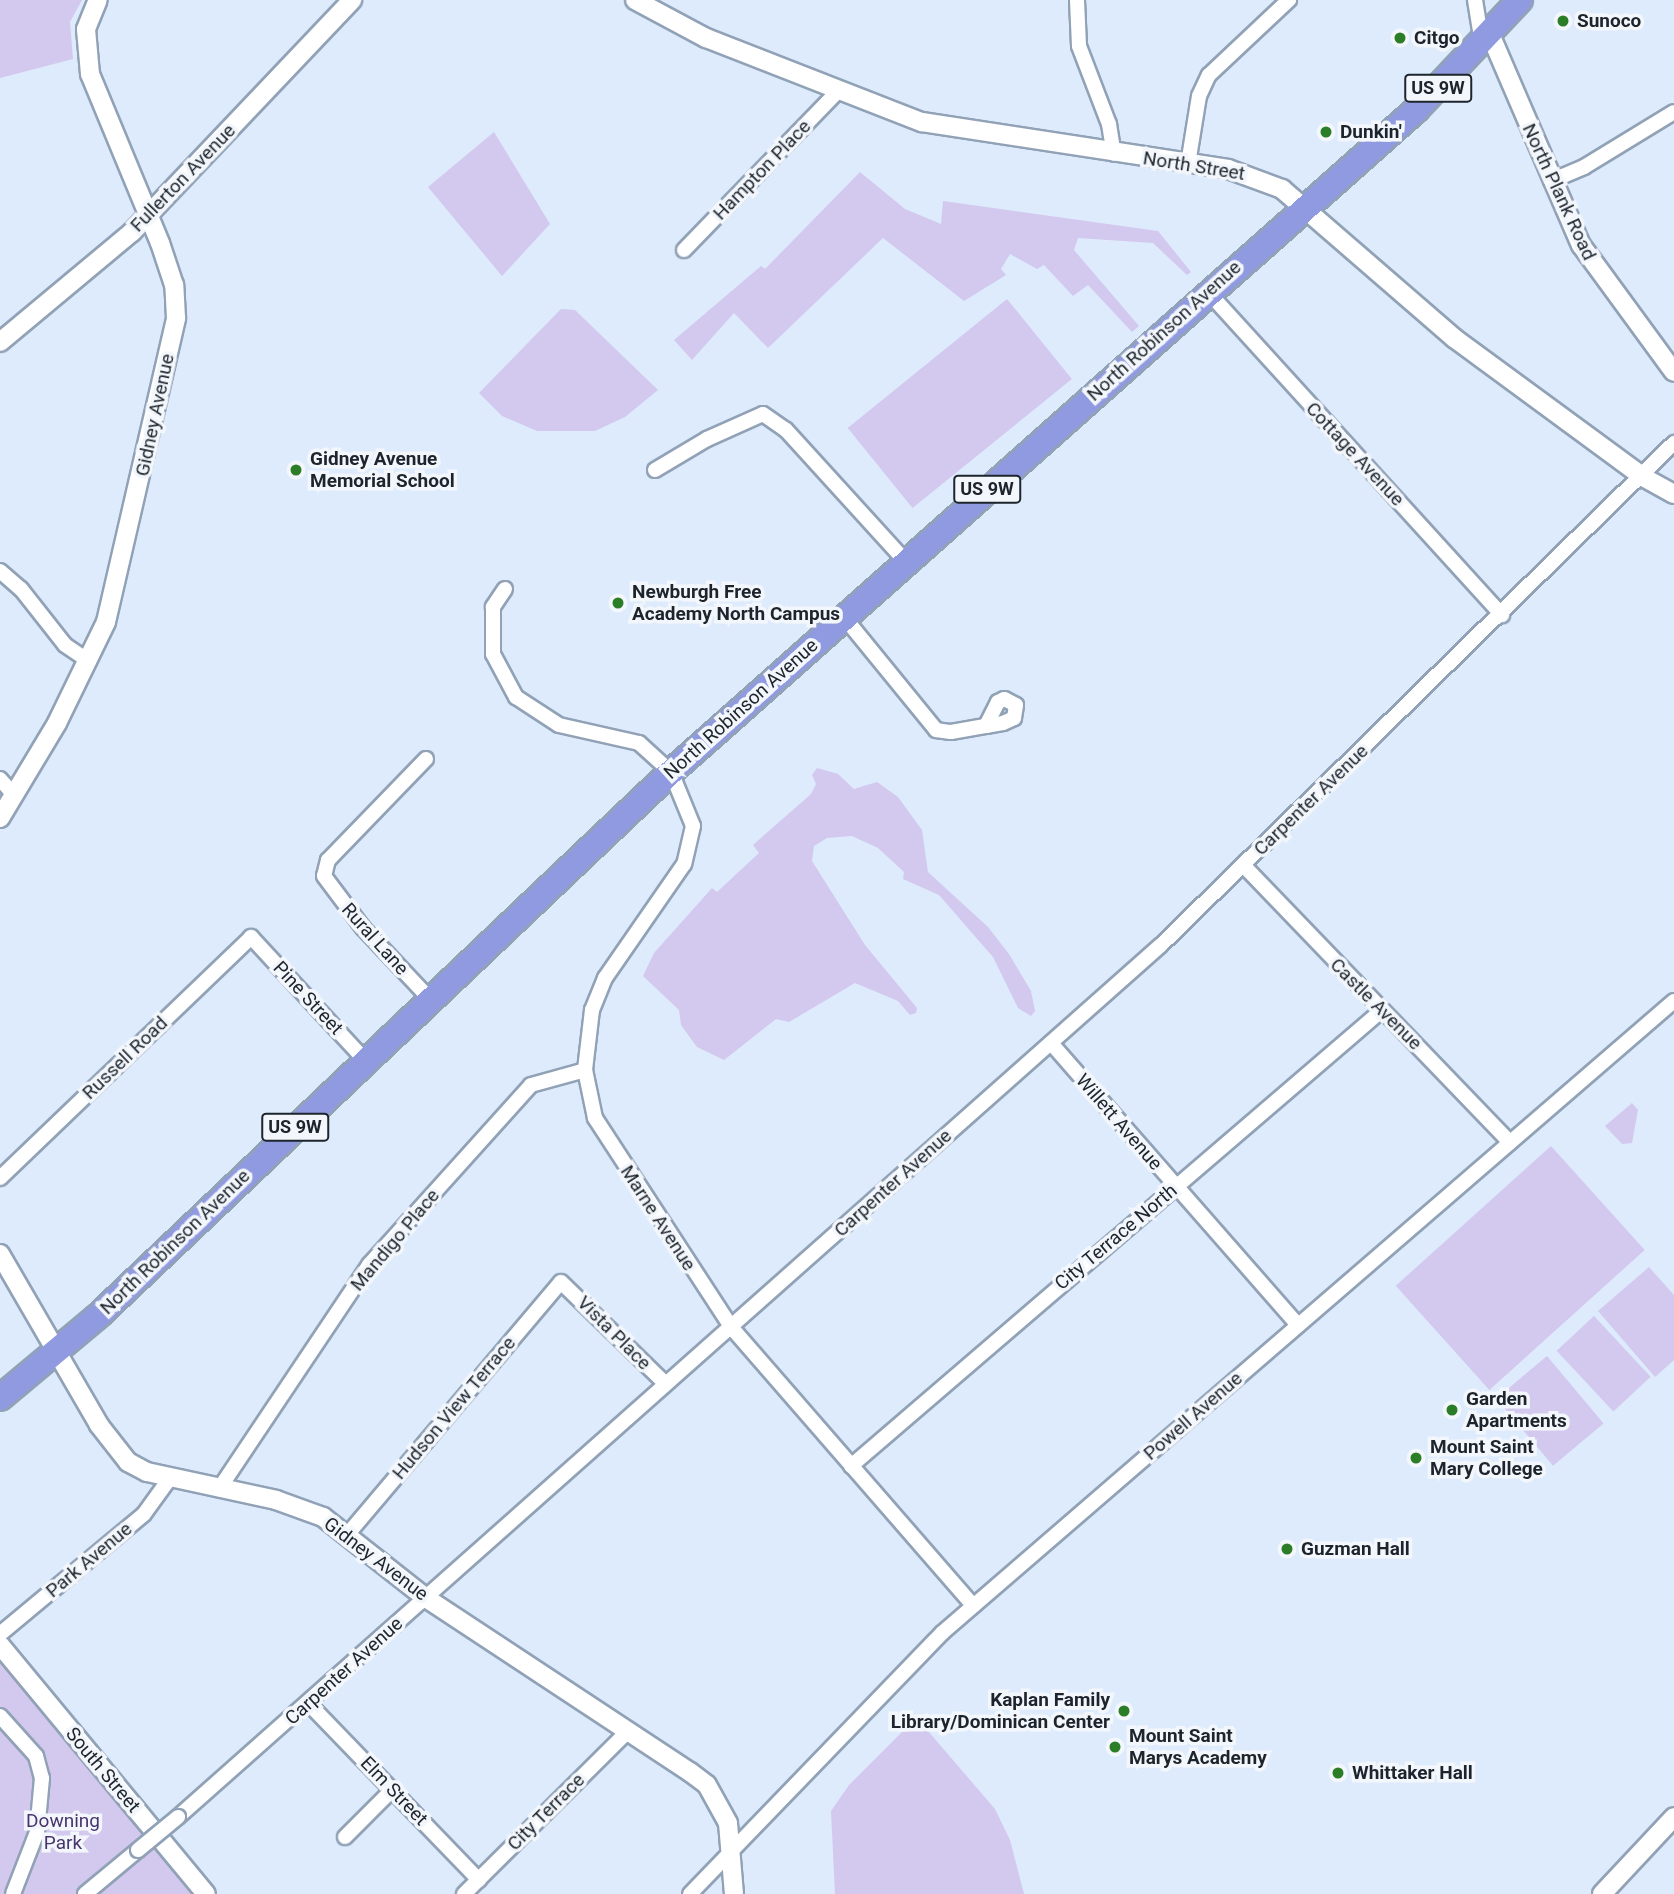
<!DOCTYPE html>
<html>
<head>
<meta charset="utf-8">
<style>
	body { margin:0 }
	#map { position:relative; width:1674px; height:1894px; overflow:hidden; background:#ddebfd; font-family:Roboto,sans-serif }
	div>[style] { position:absolute }
	.green>* { inset:0; background:#d3c8ee; transform-origin:0 0 }
	.roads { filter:drop-shadow(2px 0 #91a2b7) drop-shadow(-2px 0 #91a2b7) drop-shadow(0 2px #91a2b7) drop-shadow(0 -2px #91a2b7) }
	.minor>* { height:14px; margin:-7px; padding:0 7px; transform-origin:7px; border-radius:7px; background:#fff }
	.tertiary>* { height:18px; margin:-9px; padding:0 9px; transform-origin:9px; border-radius:9px; background:#fff }
	.trunk>* { height:24px; margin:-12px; padding:0 12px; transform-origin:12px; border-radius:12px; background:#909ae0 }
	.bridges { filter:drop-shadow(2px 0 #91a2b7) drop-shadow(-2px 0 #91a2b7) drop-shadow(0 2px #91a2b7) drop-shadow(0 -2px #91a2b7) }
	.minor-bridge>* { height:14px; margin:-7px; padding:0 7px; transform-origin:7px; border-radius:7px; background:#fff }
	.dots>* { width:19px; height:19px; translate:-50% -50%; box-sizing:border-box; border:4px solid #f3f7fc; border-radius:50% }
	span { translate:-50% -50%; white-space:nowrap; text-align:center; line-height:1.15; -webkit-text-stroke:7px #f3f7fc; paint-order:stroke }
	.shield-label span { padding:2px 5px; background:#f3f7fc; border:2px solid; border-radius:5px; -webkit-text-stroke-width:0 }
	.shield-label { font-size:18px; color:#1d242c; font-weight:700 }
	.poi-label { font-size:19px; color:#1d242c; font-weight:700 }
	.left { translate:0 -50%; text-align:left }
	.right { translate:-100% -50%; text-align:right }
	.street-label { font-size:19px; color:#1d242c }
	.park-label { font-size:19px; color:#49356d }
</style>
</head>
<body>
<div id="map">
	<div class="green">
		<div style="clip-path:polygon(0 0,82px 0,70px 22px,73px 59px,0 78px)"></div>
		<div style="clip-path:polygon(494px 132px,550px 224px,502px 276px,428px 187px)"></div>
		<div style="clip-path:polygon(860px 172px,905px 209px,941px 224px,943px 201px,1158px 231px,1191px 272px,1187px 275px,1153px 243px,1078px 238px,1074px 250px,1139px 326px,1132px 332px,1088px 285px,1073px 296px,1044px 265px,1037px 269px,1010px 254px,1001px 269px,1006px 275px,964px 301px,883px 238px,768px 348px,734px 313px,692px 360px,674px 340px,761px 266px,765px 269px)"></div>
		<div style="left:1007px;top:299px;width:103px;height:205px;rotate:51deg"></div>
		<div style="clip-path:polygon(561px 309px,575px 310px,658px 390px,625px 417px,595px 431px,537px 431px,502px 416px,479px 393px)"></div>
		<div style="clip-path:polygon(817px 768px,838px 774px,854px 789px,877px 782px,898px 797px,922px 830px,928px 872px,988px 927px,1009px 954px,1031px 991px,1035px 1011px,1031px 1016px,1018px 1008px,993px 957px,939px 895px,903px 879px,904px 872px,878px 848px,852px 836px,827px 838px,814px 846px,812px 861px,865px 945px,917px 1008px,916px 1013px,910px 1015px,898px 1001px,855px 983px,789px 1022px,776px 1019px,724px 1060px,697px 1047px,681px 1025px,679px 1010px,643px 976px,654px 953px,712px 888px,717px 892px,759px 853px,753px 845px,811px 794px,816px 784px,812px 775px)"></div>
		<div style="clip-path:polygon(1632px 1103px,1638px 1110px,1632px 1143px,1622px 1144px,1605px 1126px)"></div>
		<div style="left:1551px;top:1146px;width:140px;height:209px;rotate:48deg"></div>
		<div style="clip-path:polygon(1649px 1267px,1674px 1295px,1674px 1360px,1655px 1377px,1598px 1311px)"></div>
		<div style="left:1594px;top:1316px;width:83px;height:51px;rotate:47deg"></div>
		<div style="left:1547px;top:1356px;width:88px;height:66px;rotate:50deg"></div>
		<div style="clip-path:polygon(0 1659px,195px 1894px,0 1894px)"></div>
		<div style="clip-path:polygon(912px 1722px,922px 1724px,995px 1809px,1010px 1840px,1024px 1894px,835px 1894px,831px 1811px,849px 1785px)"></div>
	</div>
	<div class="roads">
		<div class="minor">
			<div style="left:1077px;top:0;width:46px;rotate:87.5deg"></div>
			<div style="left:1079px;top:46px;width:84px;rotate:69deg"></div>
			<div style="left:1109px;top:124px;width:30px;rotate:81deg"></div>
			<div style="left:1475px;top:0;width:44px;rotate:80.8deg"></div>
			<div style="left:1188px;top:164px;width:69px;rotate:-80.8deg"></div>
			<div style="left:1199px;top:96px;width:23px;rotate:-65deg"></div>
			<div style="left:1209px;top:75px;width:110px;rotate:-43.2deg"></div>
			<div style="left:1551px;top:181px;width:36px;rotate:-23deg"></div>
			<div style="left:1584px;top:167px;width:105px;rotate:-31.4deg"></div>
			<div style="left:684px;top:250px;width:223px;rotate:-45.9deg"></div>
			<div style="left:1208px;top:292px;width:437px;rotate:47.7deg"></div>
			<div style="left:655px;top:470px;width:61px;rotate:-30.8deg"></div>
			<div style="left:707px;top:439px;width:61px;rotate:-24.1deg"></div>
			<div style="left:763px;top:414px;width:28px;rotate:35deg"></div>
			<div style="left:786px;top:430px;width:178px;rotate:47.7deg"></div>
			<div style="left:0;top:571px;width:28px;rotate:41deg"></div>
			<div style="left:21px;top:589px;width:71px;rotate:51.8deg"></div>
			<div style="left:65px;top:645px;width:29px;rotate:34deg"></div>
			<div style="left:505px;top:589px;width:22px;rotate:124deg"></div>
			<div style="left:493px;top:607px;width:47px;rotate:90deg"></div>
			<div style="left:493px;top:654px;width:49px;rotate:61.9deg"></div>
			<div style="left:516px;top:697px;width:51px;rotate:33.1deg"></div>
			<div style="left:559px;top:725px;width:82px;rotate:12.7deg"></div>
			<div style="left:639px;top:743px;width:43px;rotate:42.2deg"></div>
			<div style="left:671px;top:772px;width:58px;rotate:67.8deg"></div>
			<div style="left:693px;top:826px;width:39px;rotate:103deg"></div>
			<div style="left:684px;top:864px;width:139px;rotate:124.7deg"></div>
			<div style="left:605px;top:978px;width:35px;rotate:112deg"></div>
			<div style="left:592px;top:1010px;width:60px;rotate:96.7deg"></div>
			<div style="left:585px;top:1070px;width:49px;rotate:78.2deg"></div>
			<div style="left:595px;top:1118px;width:249px;rotate:56.9deg"></div>
			<div style="left:731px;top:1327px;width:369px;rotate:49deg"></div>
			<div style="left:844px;top:617px;width:146px;rotate:50.8deg"></div>
			<div style="left:936px;top:730px;width:15px;rotate:8deg"></div>
			<div style="left:951px;top:732px;width:36px;rotate:-10deg"></div>
			<div style="left:986px;top:726px;width:17px;rotate:-10deg"></div>
			<div style="left:1003px;top:723px;width:12px;rotate:-24deg"></div>
			<div style="left:1014px;top:718px;width:13px;rotate:-81deg"></div>
			<div style="left:1016px;top:705px;width:13px;rotate:-153deg"></div>
			<div style="left:1004px;top:699px;width:7px;rotate:153deg"></div>
			<div style="left:998px;top:702px;width:27px;rotate:117deg"></div>
			<div style="left:426px;top:759px;width:141px;rotate:134.1deg"></div>
			<div style="left:328px;top:860px;width:16px;rotate:104deg"></div>
			<div style="left:324px;top:876px;width:65px;rotate:53.1deg"></div>
			<div style="left:363px;top:928px;width:98px;rotate:46.7deg"></div>
			<div style="left:0;top:779px;width:21px;rotate:49deg"></div>
			<div style="left:1243px;top:865px;width:385px;rotate:46.1deg"></div>
			<div style="left:1051px;top:1043px;width:375px;rotate:48.8deg"></div>
			<div style="left:0;top:1178px;width:348px;rotate:-43.8deg"></div>
			<div style="left:251px;top:937px;width:168px;rotate:47.2deg"></div>
			<div style="left:851px;top:1466px;width:700px;rotate:-40.65deg"></div>
			<div style="left:219px;top:1489px;width:270px;rotate:-56.2deg"></div>
			<div style="left:369px;top:1265px;width:242px;rotate:-48deg"></div>
			<div style="left:531px;top:1085px;width:56px;rotate:-15.5deg"></div>
			<div style="left:347px;top:1535px;width:331px;rotate:-49.8deg"></div>
			<div style="left:561px;top:1282px;width:146px;rotate:44.2deg"></div>
			<div style="left:0;top:1634px;width:187px;rotate:-39.8deg"></div>
			<div style="left:144px;top:1514px;width:44px;rotate:-54.2deg"></div>
			<div style="left:308px;top:1703px;width:246px;rotate:46deg"></div>
			<div style="left:0;top:1716px;width:54px;rotate:48deg"></div>
			<div style="left:36px;top:1756px;width:23px;rotate:75deg"></div>
			<div style="left:42px;top:1778px;width:54px;rotate:95.3deg"></div>
			<div style="left:37px;top:1832px;width:66px;rotate:111.2deg"></div>
			<div style="left:178px;top:1817px;width:1314px;rotate:-41.58deg"></div>
			<div style="left:1161px;top:945px;width:718px;rotate:-44.38deg"></div>
			<div style="left:345px;top:1837px;width:66px;rotate:-45deg"></div>
			<div style="left:85px;top:1894px;width:69px;rotate:-39.7deg"></div>
			<div style="left:464px;top:1894px;width:231px;rotate:-44.8deg"></div>
			<div style="left:690px;top:1894px;width:363px;rotate:-46deg"></div>
			<div style="left:942px;top:1633px;width:967px;rotate:-40.81deg"></div>
		</div>
		<div class="tertiary">
			<div style="left:635px;top:0;width:81px;rotate:28.2deg"></div>
			<div style="left:706px;top:38px;width:232px;rotate:21.3deg"></div>
			<div style="left:922px;top:122px;width:310px;rotate:8.7deg"></div>
			<div style="left:1228px;top:169px;width:58px;rotate:20.3deg"></div>
			<div style="left:1282px;top:189px;width:228px;rotate:40.9deg"></div>
			<div style="left:1454px;top:338px;width:235px;rotate:36.3deg"></div>
			<div style="left:1643px;top:477px;width:35px;rotate:29deg"></div>
			<div style="left:1490px;top:34px;width:230px;rotate:66.7deg"></div>
			<div style="left:1581px;top:245px;width:157px;rotate:53.8deg"></div>
			<div style="left:0;top:342px;width:172px;rotate:-39.8deg"></div>
			<div style="left:132px;top:232px;width:320px;rotate:-46.5deg"></div>
			<div style="left:0;top:818px;width:111px;rotate:-59deg"></div>
			<div style="left:57px;top:723px;width:112px;rotate:-64.1deg"></div>
			<div style="left:106px;top:622px;width:312px;rotate:-77deg"></div>
			<div style="left:176px;top:318px;width:33px;rotate:-93deg"></div>
			<div style="left:174px;top:285px;width:44px;rotate:-108.4deg"></div>
			<div style="left:160px;top:243px;width:183px;rotate:-112.5deg"></div>
			<div style="left:90px;top:74px;width:45px;rotate:-95.1deg"></div>
			<div style="left:86px;top:29px;width:31px;rotate:-68deg"></div>
			<div style="left:0;top:1254px;width:198px;rotate:59.9deg"></div>
			<div style="left:99px;top:1425px;width:47px;rotate:51.9deg"></div>
			<div style="left:128px;top:1462px;width:21px;rotate:28deg"></div>
			<div style="left:147px;top:1472px;width:132px;rotate:12.2deg"></div>
			<div style="left:276px;top:1500px;width:50px;rotate:19.9deg"></div>
			<div style="left:323px;top:1517px;width:131px;rotate:38.2deg"></div>
			<div style="left:426px;top:1598px;width:316px;rotate:33.4deg"></div>
			<div style="left:690px;top:1772px;width:21px;rotate:37deg"></div>
			<div style="left:707px;top:1785px;width:43px;rotate:61.1deg"></div>
			<div style="left:728px;top:1823px;width:71px;rotate:85.2deg"></div>
			<div style="left:0;top:1645px;width:323px;rotate:50.4deg"></div>
			<div style="left:1602px;top:1894px;width:105px;rotate:-46.9deg"></div>
		</div>
		<div class="trunk">
			<div style="left:0;top:1398px;width:128px;rotate:-39.9deg"></div>
			<div style="left:98px;top:1316px;width:790px;rotate:-43.51deg"></div>
			<div style="left:671px;top:772px;width:997px;rotate:-41.62deg"></div>
			<div style="left:1416px;top:110px;width:151px;rotate:-46.6deg"></div>
		</div>
	</div>
	<div class="bridges">
		<div class="minor-bridge">
			<div style="left:138px;top:1850px;width:52px;rotate:-39.5deg"></div>
		</div>
	</div>
	<div class="dots">
		<div style="left:1563px;top:21px;background:#2c7d28"></div>
		<div style="left:1400px;top:38px;background:#2c7d28"></div>
		<div style="left:1326px;top:132px;background:#2c7d28"></div>
		<div style="left:296px;top:470px;background:#2c7d28"></div>
		<div style="left:618px;top:603px;background:#2c7d28"></div>
		<div style="left:1452px;top:1410px;background:#2c7d28"></div>
		<div style="left:1416px;top:1458px;background:#2c7d28"></div>
		<div style="left:1287px;top:1549px;background:#2c7d28"></div>
		<div style="left:1124px;top:1711px;background:#2c7d28"></div>
		<div style="left:1115px;top:1747px;background:#2c7d28"></div>
		<div style="left:1338px;top:1773px;background:#2c7d28"></div>
	</div>
	<div class="shield-label">
		<span style="left:1438px;top:88px">US 9W</span>
		<span style="left:987px;top:489px">US 9W</span>
		<span style="left:295px;top:1127px">US 9W</span>
	</div>
	<div class="poi-label">
		<span class="left" style="left:1577px;top:21px">Sunoco</span>
		<span class="left" style="left:1414px;top:38px">Citgo</span>
		<span class="left" style="left:1340px;top:132px">Dunkin'</span>
		<span class="left" style="left:310px;top:470px">Gidney Avenue<br>Memorial School</span>
		<span class="left" style="left:632px;top:603px">Newburgh Free<br>Academy North Campus</span>
		<span class="left" style="left:1466px;top:1410px">Garden<br>Apartments</span>
		<span class="left" style="left:1430px;top:1458px">Mount Saint<br>Mary College</span>
		<span class="left" style="left:1301px;top:1549px">Guzman Hall</span>
		<span class="right" style="left:1110px;top:1711px">Kaplan Family<br>Library/Dominican Center</span>
		<span class="left" style="left:1129px;top:1747px">Mount Saint<br>Marys Academy</span>
		<span class="left" style="left:1352px;top:1773px">Whittaker Hall</span>
	</div>
	<div class="street-label">
		<span style="left:1194px;top:166px;rotate:9deg">North Street</span>
		<span style="left:762px;top:170px;rotate:-46deg">Hampton Place</span>
		<span style="left:183px;top:178px;rotate:-46deg">Fullerton Avenue</span>
		<span style="left:1559px;top:192px;rotate:65deg">North Plank Road</span>
		<span style="left:1164px;top:331px;rotate:-42deg">North Robinson Avenue</span>
		<span style="left:155px;top:415px;rotate:-78deg">Gidney Avenue</span>
		<span style="left:1355px;top:454px;rotate:47deg">Cottage Avenue</span>
		<span style="left:741px;top:709px;rotate:-42deg">North Robinson Avenue</span>
		<span style="left:1311px;top:800px;rotate:-44deg">Carpenter Avenue</span>
		<span style="left:375px;top:939px;rotate:48deg">Rural Lane</span>
		<span style="left:308px;top:998px;rotate:47deg">Pine Street</span>
		<span style="left:1376px;top:1004px;rotate:45deg">Castle Avenue</span>
		<span style="left:125px;top:1058px;rotate:-44deg">Russell Road</span>
		<span style="left:1119px;top:1122px;rotate:49deg">Willett Avenue</span>
		<span style="left:893px;top:1183px;rotate:-42deg">Carpenter Avenue</span>
		<span style="left:658px;top:1218px;rotate:57deg">Marne Avenue</span>
		<span style="left:1116px;top:1237px;rotate:-40deg">City Terrace North</span>
		<span style="left:395px;top:1240px;rotate:-50deg">Mandigo Place</span>
		<span style="left:175px;top:1242px;rotate:-44deg">North Robinson Avenue</span>
		<span style="left:614px;top:1333px;rotate:45deg">Vista Place</span>
		<span style="left:454px;top:1408px;rotate:-50deg">Hudson View Terrace</span>
		<span style="left:1193px;top:1416px;rotate:-41deg">Powell Avenue</span>
		<span style="left:376px;top:1559px;rotate:37deg">Gidney Avenue</span>
		<span style="left:89px;top:1560px;rotate:-40deg">Park Avenue</span>
		<span style="left:344px;top:1671px;rotate:-42deg">Carpenter Avenue</span>
		<span style="left:103px;top:1770px;rotate:50deg">South Street</span>
		<span style="left:394px;top:1791px;rotate:46deg">Elm Street</span>
		<span style="left:546px;top:1812px;rotate:-45deg">City Terrace</span>
	</div>
	<div class="park-label">
		<span style="left:63px;top:1832px">Downing<br>Park</span>
	</div>
</div>
</body>
</html>
